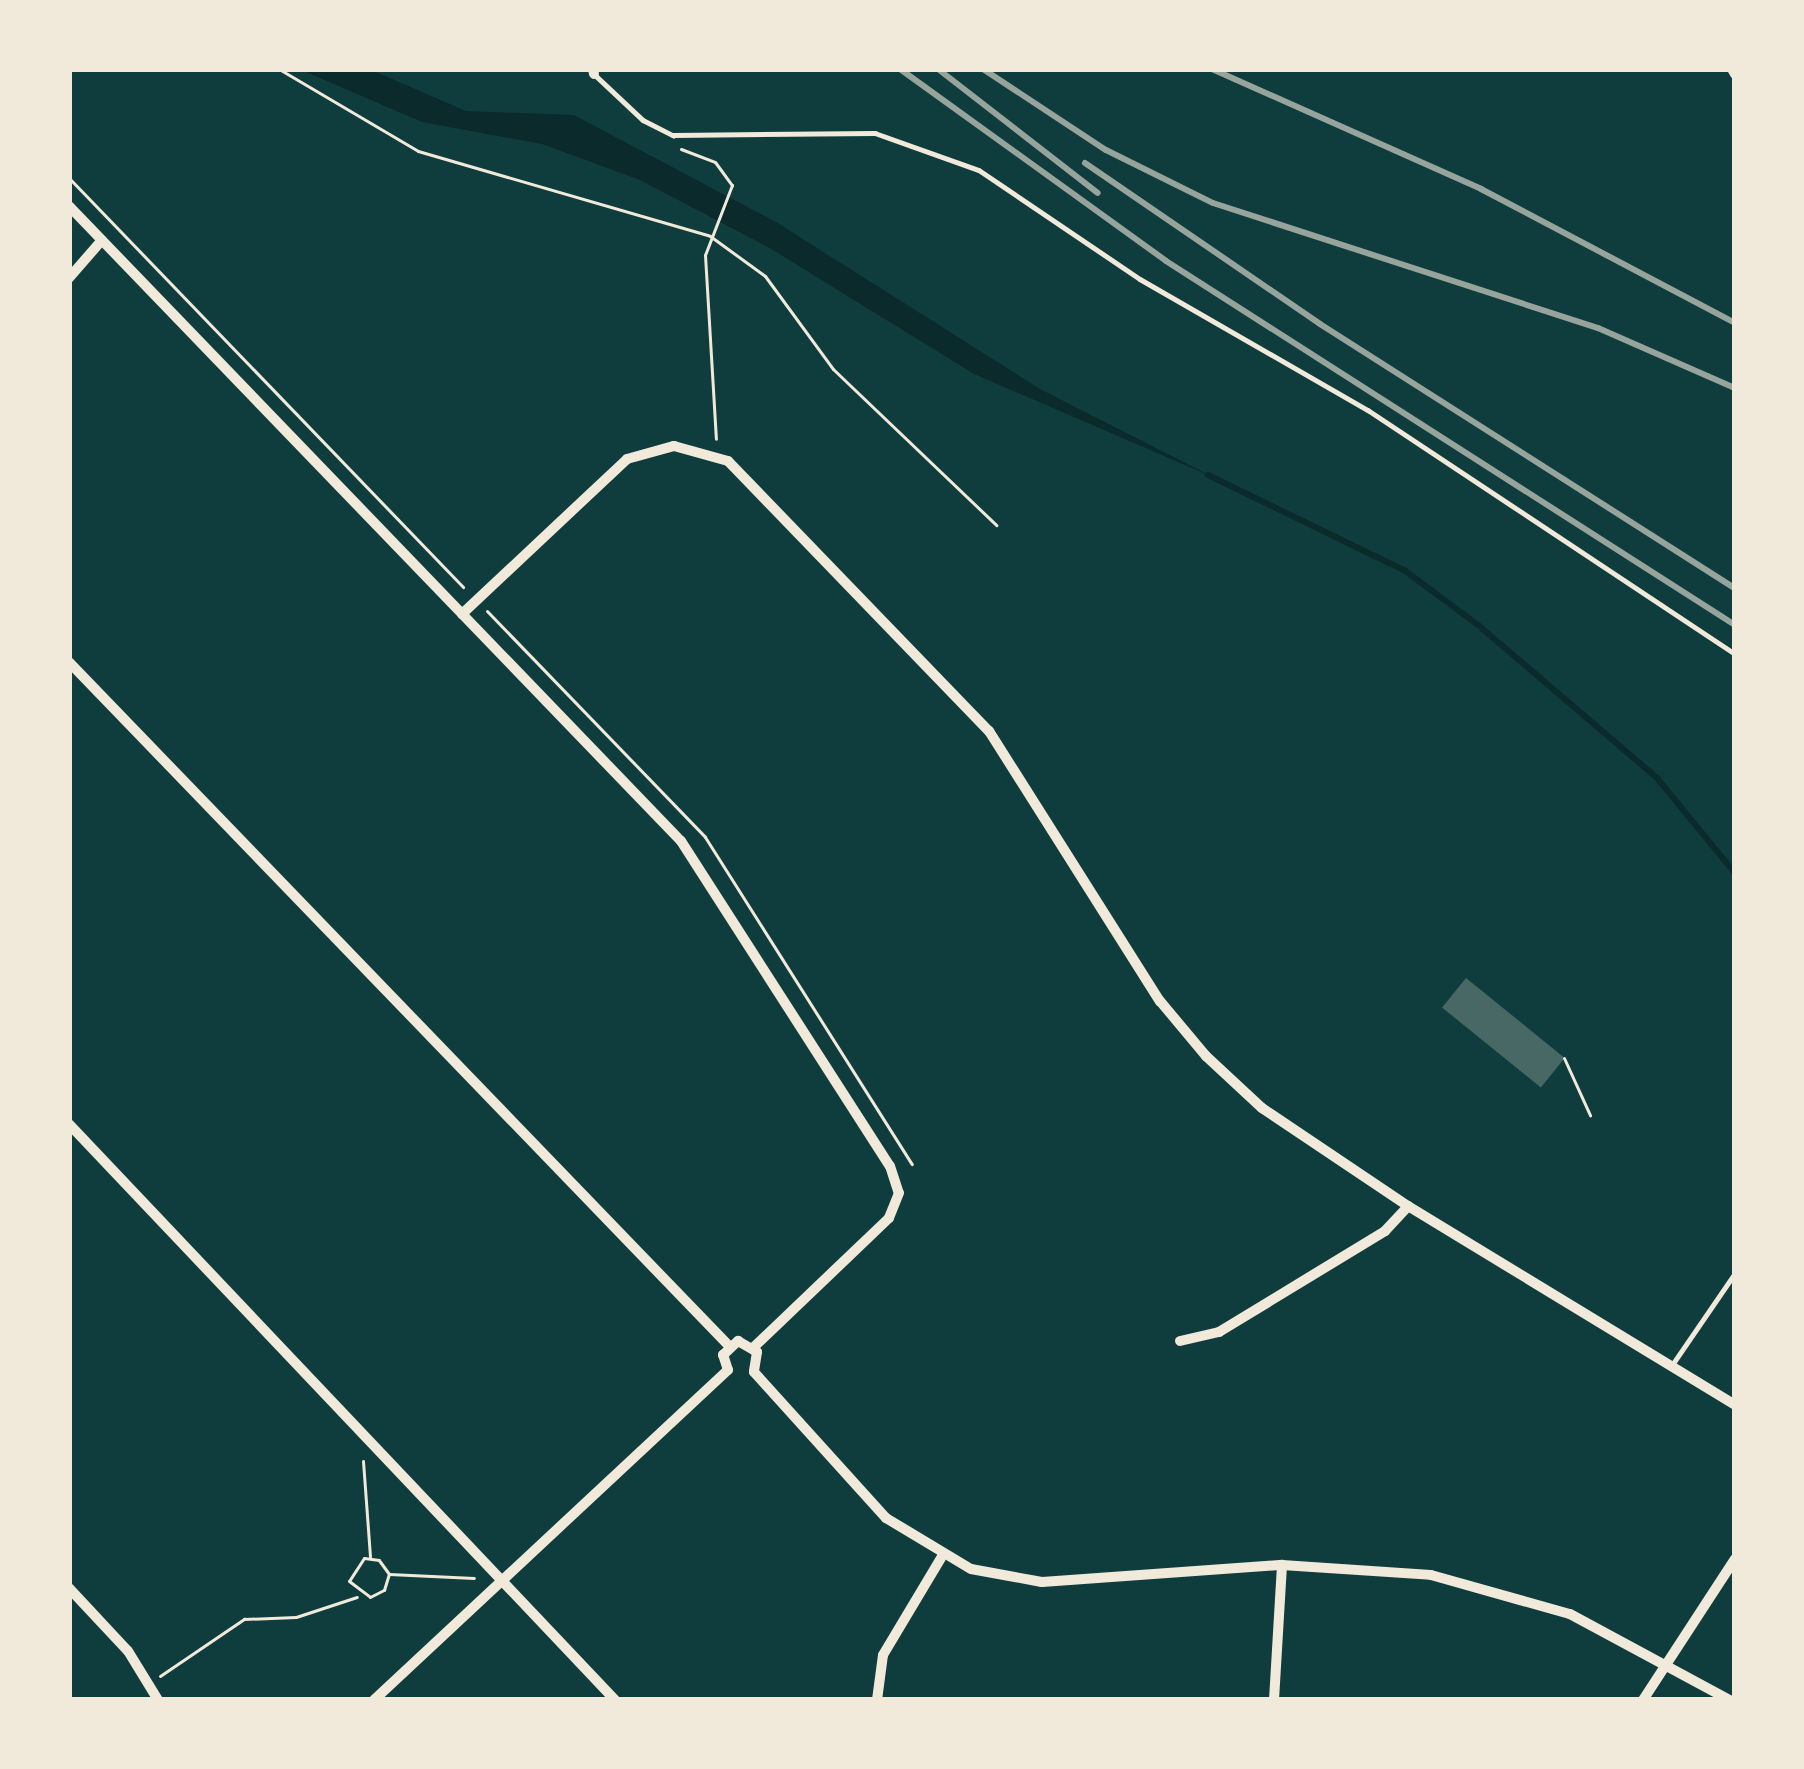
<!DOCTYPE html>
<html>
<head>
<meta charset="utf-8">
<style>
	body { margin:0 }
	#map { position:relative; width:1804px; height:1769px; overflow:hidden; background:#0f3d3e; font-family:Georgia,serif }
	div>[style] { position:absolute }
	.water>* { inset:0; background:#0a2a2b }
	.stream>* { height:6px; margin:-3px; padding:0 3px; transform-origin:3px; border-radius:3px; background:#0a2a2b }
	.building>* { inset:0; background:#486865; transform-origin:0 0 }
	.path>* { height:3px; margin:-1.5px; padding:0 1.5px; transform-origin:1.5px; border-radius:1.5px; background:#f1e9da }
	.service>* { height:4.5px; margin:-2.25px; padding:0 2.25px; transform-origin:2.25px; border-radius:2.25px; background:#f1e9da }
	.minor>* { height:10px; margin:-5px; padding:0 5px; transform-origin:5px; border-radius:5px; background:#f1e9da }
	.rail>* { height:6px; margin:-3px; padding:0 3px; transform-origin:3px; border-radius:3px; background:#97a49c }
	span { translate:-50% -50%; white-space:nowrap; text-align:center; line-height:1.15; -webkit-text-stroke:9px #f1e9da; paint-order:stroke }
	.frame { position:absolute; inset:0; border:72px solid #f1e9da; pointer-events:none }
</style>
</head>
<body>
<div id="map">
	<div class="water">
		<div style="clip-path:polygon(299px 69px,369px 69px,466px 111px,574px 115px,776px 222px,1040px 389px,1215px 478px,974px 374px,768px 247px,640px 180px,542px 144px,422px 122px)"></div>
	</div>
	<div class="stream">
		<div style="left:1208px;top:475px;width:218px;rotate:25.9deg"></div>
		<div style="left:1404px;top:570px;width:92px;rotate:36.6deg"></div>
		<div style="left:1478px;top:625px;width:235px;rotate:40.5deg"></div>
		<div style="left:1657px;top:778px;width:123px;rotate:50.6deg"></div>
	</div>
	<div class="building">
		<div style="left:1466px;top:978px;width:127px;height:38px;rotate:39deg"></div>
	</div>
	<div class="path">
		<div style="left:279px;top:69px;width:161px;rotate:30.5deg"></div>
		<div style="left:418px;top:151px;width:304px;rotate:16.2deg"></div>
		<div style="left:710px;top:236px;width:68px;rotate:36deg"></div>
		<div style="left:765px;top:276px;width:115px;rotate:53.8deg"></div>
		<div style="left:833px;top:369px;width:226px;rotate:43.7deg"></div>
		<div style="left:681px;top:149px;width:36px;rotate:21deg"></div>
		<div style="left:715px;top:162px;width:29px;rotate:54deg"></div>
		<div style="left:732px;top:185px;width:75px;rotate:111.1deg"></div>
		<div style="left:705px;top:255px;width:184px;rotate:86.6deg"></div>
		<div style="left:69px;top:178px;width:568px;rotate:46.07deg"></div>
		<div style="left:487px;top:611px;width:314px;rotate:46deg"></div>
		<div style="left:705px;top:837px;width:387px;rotate:57.7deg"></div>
		<div style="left:1564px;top:1058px;width:63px;rotate:65.5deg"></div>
		<div style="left:363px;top:1461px;width:96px;rotate:85.8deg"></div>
		<div style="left:389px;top:1574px;width:17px;rotate:-126deg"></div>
		<div style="left:379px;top:1560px;width:15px;rotate:-172deg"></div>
		<div style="left:364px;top:1558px;width:27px;rotate:123deg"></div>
		<div style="left:349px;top:1581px;width:26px;rotate:37deg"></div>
		<div style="left:370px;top:1597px;width:16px;rotate:-27deg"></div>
		<div style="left:384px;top:1590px;width:17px;rotate:-73deg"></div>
		<div style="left:389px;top:1574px;width:85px;rotate:2.7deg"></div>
		<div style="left:160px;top:1676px;width:102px;rotate:-34.2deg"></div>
		<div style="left:244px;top:1619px;width:52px;rotate:-2.2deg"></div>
		<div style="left:296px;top:1617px;width:64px;rotate:-18.2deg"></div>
	</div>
	<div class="service">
		<div style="left:594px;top:74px;width:67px;rotate:43.2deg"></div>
		<div style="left:643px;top:120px;width:34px;rotate:27deg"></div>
		<div style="left:673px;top:135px;width:202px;rotate:-0.6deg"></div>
		<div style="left:875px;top:133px;width:110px;rotate:19.6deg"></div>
		<div style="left:979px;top:170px;width:194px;rotate:34.1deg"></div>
		<div style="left:1140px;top:279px;width:263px;rotate:29.9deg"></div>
		<div style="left:1368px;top:410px;width:441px;rotate:33.6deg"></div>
		<div style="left:1672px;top:1365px;width:112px;rotate:-55.6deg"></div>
	</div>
	<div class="minor">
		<div style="left:593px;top:69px;width:5px;rotate:79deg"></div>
		<div style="left:1732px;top:69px;width:6px;rotate:59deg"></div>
		<div style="left:69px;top:206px;width:882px;rotate:46.06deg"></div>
		<div style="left:681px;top:841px;width:386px;rotate:57.3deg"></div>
		<div style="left:890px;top:1166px;width:28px;rotate:72deg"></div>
		<div style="left:899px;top:1193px;width:27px;rotate:112deg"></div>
		<div style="left:889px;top:1218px;width:187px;rotate:136.3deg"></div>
		<div style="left:69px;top:278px;width:50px;rotate:-49deg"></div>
		<div style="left:462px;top:614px;width:226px;rotate:-43.2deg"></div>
		<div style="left:627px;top:459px;width:49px;rotate:-15.5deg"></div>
		<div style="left:674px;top:446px;width:56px;rotate:15.5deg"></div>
		<div style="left:728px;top:461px;width:376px;rotate:46deg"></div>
		<div style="left:989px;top:731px;width:320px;rotate:57.7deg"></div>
		<div style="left:1160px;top:1001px;width:72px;rotate:50.1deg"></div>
		<div style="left:1206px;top:1056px;width:76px;rotate:42.9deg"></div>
		<div style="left:1262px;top:1108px;width:176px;rotate:33.9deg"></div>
		<div style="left:1408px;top:1206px;width:383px;rotate:31.3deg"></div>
		<div style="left:69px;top:662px;width:951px;rotate:46.02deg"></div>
		<div style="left:69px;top:1124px;width:794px;rotate:46.53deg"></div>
		<div style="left:1180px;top:1341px;width:40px;rotate:-13deg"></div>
		<div style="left:1219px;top:1332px;width:194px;rotate:-31.3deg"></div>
		<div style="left:1385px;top:1231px;width:34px;rotate:-47deg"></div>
		<div style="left:728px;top:1370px;width:16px;rotate:-108deg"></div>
		<div style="left:723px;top:1355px;width:21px;rotate:-43deg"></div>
		<div style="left:738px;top:1341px;width:22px;rotate:30deg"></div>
		<div style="left:757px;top:1352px;width:20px;rotate:99deg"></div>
		<div style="left:754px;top:1372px;width:197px;rotate:47.9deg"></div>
		<div style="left:886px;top:1518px;width:99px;rotate:31deg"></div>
		<div style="left:971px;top:1569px;width:72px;rotate:10.4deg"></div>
		<div style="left:1042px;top:1582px;width:241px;rotate:-4.1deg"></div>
		<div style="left:1282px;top:1565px;width:149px;rotate:3.8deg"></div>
		<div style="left:1431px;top:1575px;width:144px;rotate:15.7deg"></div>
		<div style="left:1570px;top:1614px;width:182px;rotate:28.3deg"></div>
		<div style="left:69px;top:1588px;width:86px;rotate:46.9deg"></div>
		<div style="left:128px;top:1651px;width:57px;rotate:58.5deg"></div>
		<div style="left:374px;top:1700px;width:484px;rotate:-43deg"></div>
		<div style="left:877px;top:1700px;width:45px;rotate:-82.4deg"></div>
		<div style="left:883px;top:1655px;width:113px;rotate:-59.1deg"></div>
		<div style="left:1274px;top:1700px;width:135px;rotate:-86.6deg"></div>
		<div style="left:1643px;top:1700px;width:168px;rotate:-56.9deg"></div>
	</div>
	<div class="rail">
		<div style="left:900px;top:69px;width:328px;rotate:35.8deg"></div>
		<div style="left:1166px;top:261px;width:675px;rotate:32.61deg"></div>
		<div style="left:938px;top:69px;width:202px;rotate:37.8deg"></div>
		<div style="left:983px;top:69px;width:147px;rotate:33.4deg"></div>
		<div style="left:1106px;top:150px;width:119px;rotate:26.4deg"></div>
		<div style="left:1213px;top:203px;width:405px;rotate:18deg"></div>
		<div style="left:1598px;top:328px;width:150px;rotate:23.7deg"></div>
		<div style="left:1212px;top:69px;width:295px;rotate:24deg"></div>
		<div style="left:1481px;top:189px;width:287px;rotate:27.8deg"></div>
		<div style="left:1085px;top:163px;width:285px;rotate:34.4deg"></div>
		<div style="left:1320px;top:324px;width:492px;rotate:32.5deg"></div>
	</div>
	<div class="frame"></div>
</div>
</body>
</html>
